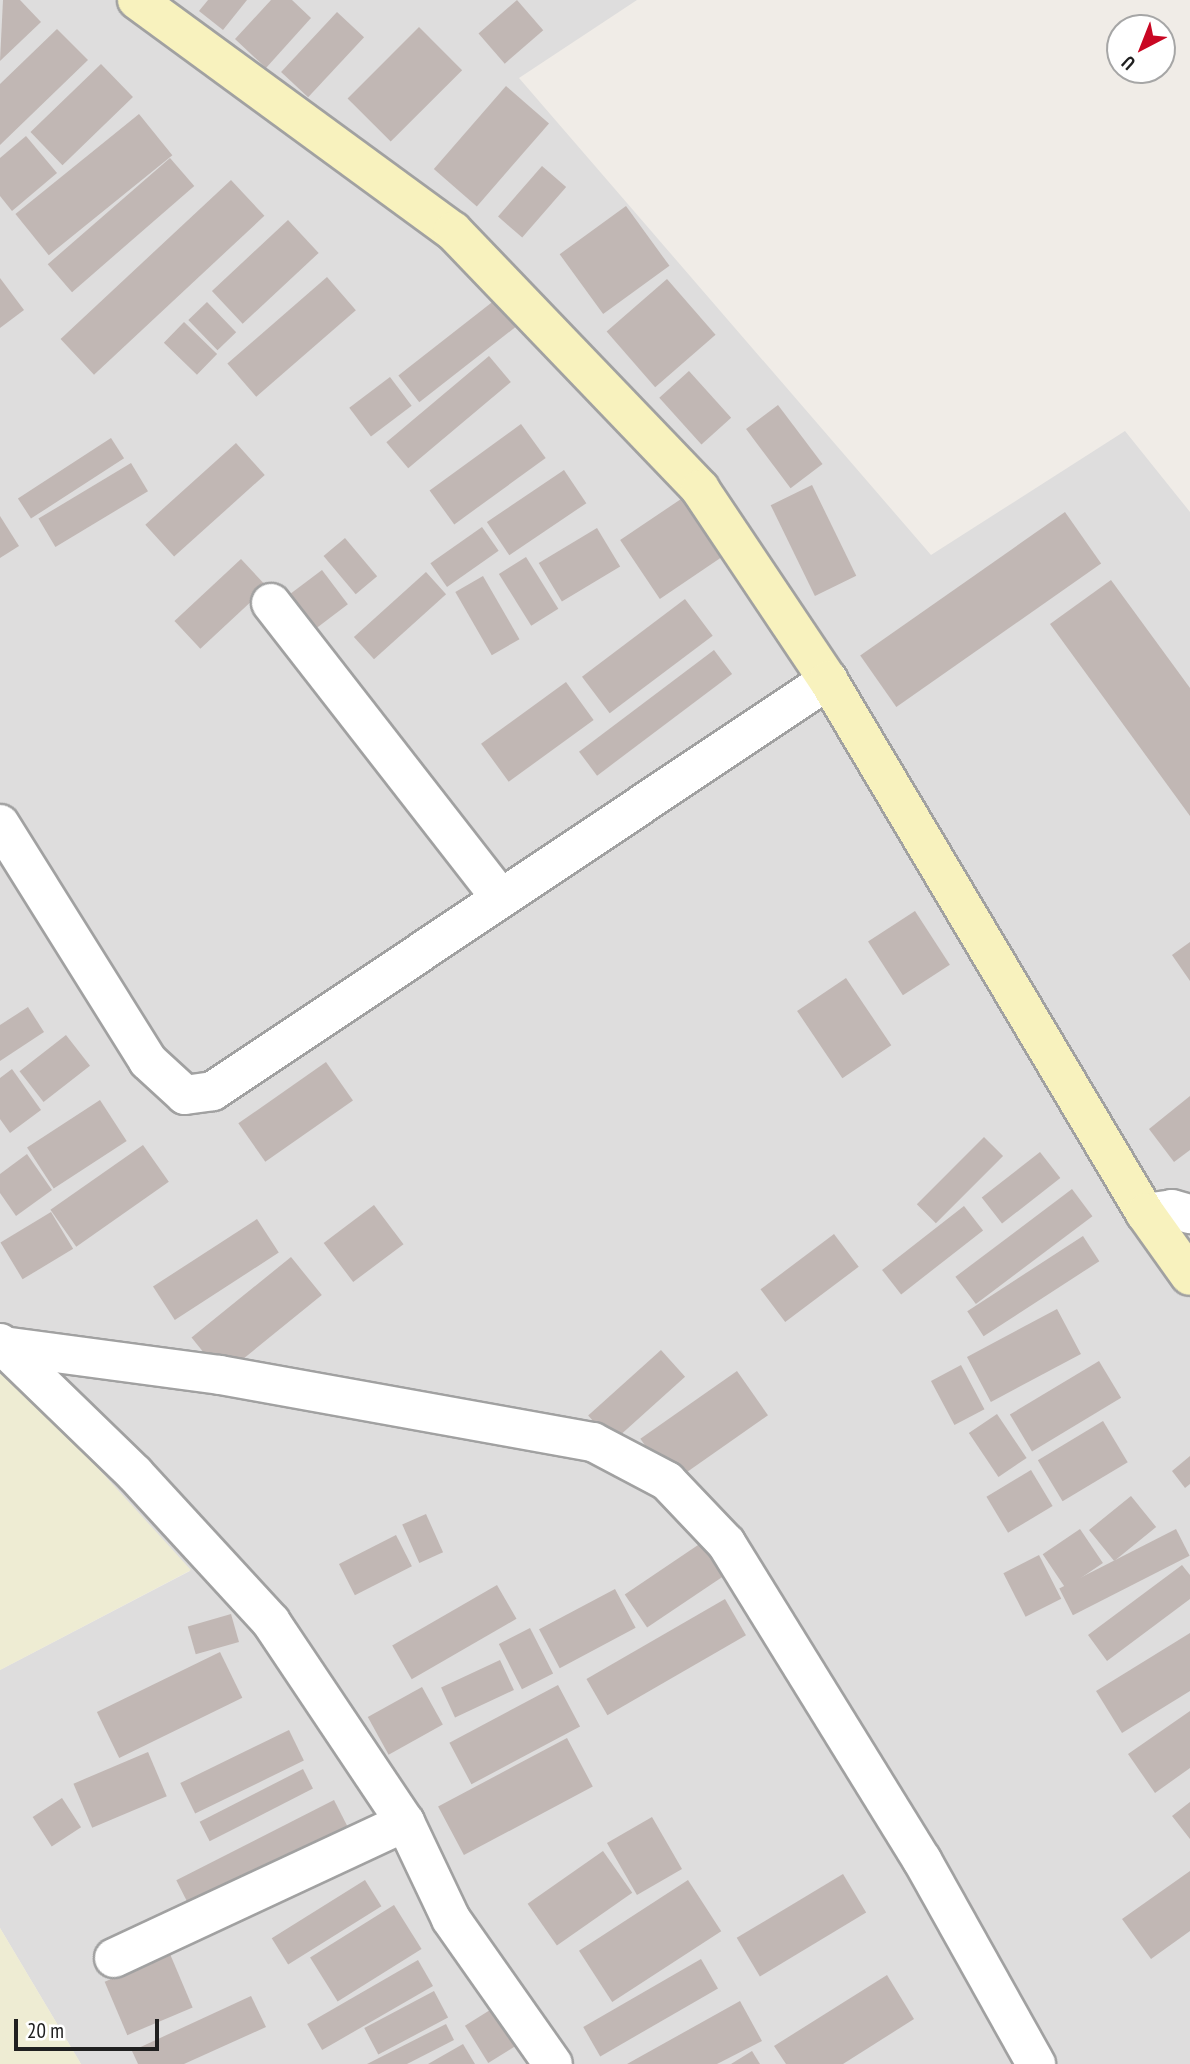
<!DOCTYPE html>
<html>
<head>
<meta charset="utf-8">
<style>
	body { margin:0 }
	#map { position:relative; width:1190px; height:2064px; overflow:hidden; background:#f0ece7; font-family:"PT Sans Narrow",sans-serif }
	div>[style] { position:absolute }
	.residential>* { inset:0; background:#dedddd }
	.farmland>* { inset:0; background:#eeecd3 }
	.building>* { inset:0; background:#c1b7b4; transform-origin:0 0 }
	.roads { filter:drop-shadow(2px 0 #a1a1a1) drop-shadow(-2px 0 #a1a1a1) drop-shadow(0 2px #a1a1a1) drop-shadow(0 -2px #a1a1a1) }
	.street>* { height:38px; margin:-19px; padding:0 19px; transform-origin:19px; border-radius:19px; background:#fff }
	.secondary>* { height:38px; margin:-19px; padding:0 19px; transform-origin:19px; border-radius:19px; background:#f8f2be }
	span { translate:-50% -50%; white-space:nowrap; text-align:center; line-height:1.15; -webkit-text-stroke:5px #fff; paint-order:stroke }
	.north { position:absolute; left:1106px; top:14px; width:70px; height:70px; box-sizing:border-box; background:#fff; border:2px solid #a6a6a6; border-radius:50%; rotate:222deg; font-size:19px; font-weight:700; line-height:28px; text-align:center; color:#202020 }
	.north::after { content:''; display:block; margin:auto; width:24px; height:32px; background:#c90723; clip-path:polygon(50% 0,100% 100%,50% 72%,0 100%) }
	.scale { position:absolute; left:14px; top:2019px; width:145px; height:32px; box-sizing:border-box; border:4px solid #202020; border-top:0; padding-left:9px; font-size:21px; line-height:24px; white-space:nowrap; color:#202020; -webkit-text-stroke:5px #fff; paint-order:stroke }
</style>
</head>
<body>
<div id="map">
	<div class="residential">
		<div style="clip-path:polygon(0 0,637px 0,519px 78px,931px 555px,1125px 431px,1190px 512px,1190px 2064px,81px 2064px,0 1928px,0 1670px,190px 1571px,0 1361px)"></div>
	</div>
	<div class="farmland">
		<div style="clip-path:polygon(0 1361px,191px 1570px,0 1670px)"></div>
		<div style="clip-path:polygon(0 1928px,81px 2064px,0 2064px)"></div>
	</div>
	<div class="building">
		<div style="clip-path:polygon(3px 0,20px 0,41px 22px,0 61px)"></div>
		<div style="clip-path:polygon(208px 0,247px 0,223px 30px,199px 11px)"></div>
		<div style="clip-path:polygon(271px 0,292px 0,311px 18px,266px 68px,235px 39px)"></div>
		<div style="left:517px;top:0;width:40px;height:51px;rotate:49deg"></div>
		<div style="left:337px;top:12px;width:37px;height:82px;rotate:43deg"></div>
		<div style="left:419px;top:27px;width:61px;height:101px;rotate:45deg"></div>
		<div style="clip-path:polygon(57px 29px,88px 60px,0 145px,0 84px)"></div>
		<div style="left:101px;top:64px;width:46px;height:98px;rotate:46deg"></div>
		<div style="left:506px;top:86px;width:57px;height:110px;rotate:41deg"></div>
		<div style="left:139px;top:114px;width:53px;height:159px;rotate:51deg"></div>
		<div style="clip-path:polygon(26px 136px,57px 173px,12px 211px,0 196px,0 158px)"></div>
		<div style="left:170px;top:158px;width:37px;height:162px;rotate:49deg"></div>
		<div style="left:542px;top:166px;width:32px;height:67px;rotate:41deg"></div>
		<div style="left:231px;top:180px;width:49px;height:233px;rotate:47deg"></div>
		<div style="left:626px;top:206px;width:74px;height:82px;rotate:54deg"></div>
		<div style="left:288px;top:220px;width:45px;height:104px;rotate:47deg"></div>
		<div style="left:327px;top:277px;width:44px;height:132px;rotate:49deg"></div>
		<div style="clip-path:polygon(0 278px,24px 310px,0 328px)"></div>
		<div style="left:667px;top:279px;width:74px;height:80px;rotate:49deg"></div>
		<div style="left:500px;top:296px;width:34px;height:129px;rotate:52deg"></div>
		<div style="left:207px;top:302px;width:42px;height:26px;rotate:46deg"></div>
		<div style="left:184px;top:322px;width:46px;height:29px;rotate:44deg"></div>
		<div style="left:489px;top:356px;width:34px;height:134px;rotate:50deg"></div>
		<div style="left:689px;top:371px;width:63px;height:40px;rotate:48deg"></div>
		<div style="left:390px;top:377px;width:36px;height:51px;rotate:53deg"></div>
		<div style="left:778px;top:405px;width:74px;height:40px;rotate:53deg"></div>
		<div style="left:521px;top:424px;width:42px;height:113px;rotate:54deg"></div>
		<div style="left:111px;top:438px;width:24px;height:111px;rotate:57deg"></div>
		<div style="left:236px;top:443px;width:43px;height:122px;rotate:48deg"></div>
		<div style="left:131px;top:463px;width:33px;height:108px;rotate:59deg"></div>
		<div style="left:564px;top:470px;width:40px;height:93px;rotate:56deg"></div>
		<div style="left:812px;top:485px;width:101px;height:46px;rotate:64deg"></div>
		<div style="left:684px;top:497px;width:71px;height:77px;rotate:56deg"></div>
		<div style="left:1065px;top:512px;width:63px;height:250px;rotate:55deg"></div>
		<div style="clip-path:polygon(0 516px,19px 546px,0 558px)"></div>
		<div style="left:482px;top:527px;width:29px;height:63px;rotate:55deg"></div>
		<div style="left:597px;top:528px;width:45px;height:68px;rotate:59deg"></div>
		<div style="left:345px;top:538px;width:50px;height:28px;rotate:50deg"></div>
		<div style="left:526px;top:557px;width:61px;height:32px;rotate:58deg"></div>
		<div style="left:241px;top:559px;width:38px;height:91px;rotate:47deg"></div>
		<div style="left:322px;top:570px;width:43px;height:47px;rotate:53deg"></div>
		<div style="left:426px;top:572px;width:30px;height:97px;rotate:48deg"></div>
		<div style="left:483px;top:576px;width:73px;height:32px;rotate:60deg"></div>
		<div style="clip-path:polygon(1111px 580px,1190px 688px,1190px 816px,1050px 624px)"></div>
		<div style="left:685px;top:599px;width:46px;height:129px;rotate:53deg"></div>
		<div style="left:714px;top:650px;width:30px;height:169px;rotate:53deg"></div>
		<div style="left:566px;top:682px;width:47px;height:105px;rotate:54deg"></div>
		<div style="left:915px;top:911px;width:64px;height:56px;rotate:57deg"></div>
		<div style="clip-path:polygon(1190px 942px,1190px 981px,1172px 955px)"></div>
		<div style="left:846px;top:978px;width:81px;height:59px;rotate:56deg"></div>
		<div style="clip-path:polygon(28px 1007px,44px 1032px,0 1061px,0 1025px)"></div>
		<div style="left:66px;top:1035px;width:39px;height:59px;rotate:52deg"></div>
		<div style="left:326px;top:1062px;width:47px;height:107px;rotate:55deg"></div>
		<div style="clip-path:polygon(12px 1069px,41px 1110px,10px 1133px,0 1119px,0 1078px)"></div>
		<div style="clip-path:polygon(1190px 1096px,1190px 1150px,1174px 1162px,1149px 1129px)"></div>
		<div style="left:100px;top:1100px;width:49px;height:87px;rotate:57deg"></div>
		<div style="left:984px;top:1137px;width:27px;height:95px;rotate:45deg"></div>
		<div style="left:143px;top:1145px;width:45px;height:113px;rotate:55deg"></div>
		<div style="left:1040px;top:1152px;width:33px;height:74px;rotate:52deg"></div>
		<div style="clip-path:polygon(27px 1154px,52px 1190px,16px 1216px,0 1193px,0 1174px)"></div>
		<div style="left:1072px;top:1189px;width:34px;height:146px;rotate:53deg"></div>
		<div style="left:374px;top:1205px;width:49px;height:63px;rotate:53deg"></div>
		<div style="left:964px;top:1206px;width:31px;height:104px;rotate:52deg"></div>
		<div style="left:51px;top:1212px;width:43px;height:59px;rotate:59deg"></div>
		<div style="left:257px;top:1219px;width:40px;height:124px;rotate:57deg"></div>
		<div style="left:834px;top:1234px;width:41px;height:92px;rotate:53deg"></div>
		<div style="left:1083px;top:1236px;width:30px;height:138px;rotate:57deg"></div>
		<div style="left:291px;top:1257px;width:49px;height:128px;rotate:51deg"></div>
		<div style="left:1057px;top:1309px;width:51px;height:102px;rotate:62deg"></div>
		<div style="left:661px;top:1350px;width:36px;height:98px;rotate:48deg"></div>
		<div style="left:1099px;top:1361px;width:43px;height:104px;rotate:59deg"></div>
		<div style="left:961px;top:1365px;width:50px;height:34px;rotate:62deg"></div>
		<div style="left:737px;top:1371px;width:54px;height:118px;rotate:55deg"></div>
		<div style="left:997px;top:1414px;width:53px;height:34px;rotate:56deg"></div>
		<div style="left:1103px;top:1421px;width:48px;height:76px;rotate:59deg"></div>
		<div style="clip-path:polygon(1190px 1456px,1190px 1484px,1185px 1488px,1172px 1471px)"></div>
		<div style="left:1031px;top:1470px;width:42px;height:52px;rotate:59deg"></div>
		<div style="left:1131px;top:1496px;width:40px;height:54px;rotate:51deg"></div>
		<div style="left:426px;top:1514px;width:42px;height:26px;rotate:66deg"></div>
		<div style="left:1080px;top:1529px;width:41px;height:45px;rotate:56deg"></div>
		<div style="left:1176px;top:1529px;width:30px;height:131px;rotate:63deg"></div>
		<div style="left:396px;top:1535px;width:35px;height:64px;rotate:63deg"></div>
		<div style="left:701px;top:1543px;width:40px;height:92px;rotate:56deg"></div>
		<div style="left:1039px;top:1555px;width:49px;height:40px;rotate:63deg"></div>
		<div style="clip-path:polygon(1182px 1565px,1190px 1575px,1190px 1599px,1107px 1661px,1088px 1635px)"></div>
		<div style="left:497px;top:1585px;width:39px;height:121px;rotate:60deg"></div>
		<div style="left:615px;top:1589px;width:44px;height:86px;rotate:62deg"></div>
		<div style="left:725px;top:1599px;width:42px;height:160px;rotate:60deg"></div>
		<div style="left:231px;top:1614px;width:29px;height:45px;rotate:74deg"></div>
		<div style="left:530px;top:1628px;width:51px;height:35px;rotate:63deg"></div>
		<div style="clip-path:polygon(1190px 1633px,1190px 1691px,1122px 1733px,1096px 1691px)"></div>
		<div style="left:220px;top:1652px;width:51px;height:137px;rotate:64deg"></div>
		<div style="left:500px;top:1660px;width:33px;height:65px;rotate:65deg"></div>
		<div style="left:558px;top:1685px;width:47px;height:123px;rotate:62deg"></div>
		<div style="left:422px;top:1687px;width:43px;height:62px;rotate:61deg"></div>
		<div style="clip-path:polygon(1190px 1711px,1190px 1768px,1155px 1793px,1128px 1754px)"></div>
		<div style="left:289px;top:1730px;width:34px;height:121px;rotate:64deg"></div>
		<div style="left:567px;top:1738px;width:55px;height:146px;rotate:62deg"></div>
		<div style="left:148px;top:1752px;width:48px;height:81px;rotate:67deg"></div>
		<div style="left:303px;top:1769px;width:22px;height:116px;rotate:63deg"></div>
		<div style="left:62px;top:1798px;width:35px;height:35px;rotate:57deg"></div>
		<div style="left:334px;top:1800px;width:36px;height:177px;rotate:63deg"></div>
		<div style="clip-path:polygon(1190px 1802px,1190px 1839px,1172px 1816px)"></div>
		<div style="left:652px;top:1817px;width:60px;height:52px;rotate:60deg"></div>
		<div style="left:603px;top:1851px;width:51px;height:92px;rotate:55deg"></div>
		<div style="clip-path:polygon(1190px 1871px,1190px 1931px,1151px 1959px,1122px 1919px)"></div>
		<div style="left:843px;top:1874px;width:45px;height:124px;rotate:59deg"></div>
		<div style="left:365px;top:1880px;width:31px;height:110px;rotate:58deg"></div>
		<div style="left:688px;top:1880px;width:61px;height:130px;rotate:57deg"></div>
		<div style="left:394px;top:1905px;width:52px;height:99px;rotate:58deg"></div>
		<div style="left:170px;top:1954px;width:58px;height:71px;rotate:67deg"></div>
		<div style="left:701px;top:1959px;width:34px;height:136px;rotate:60deg"></div>
		<div style="left:418px;top:1960px;width:30px;height:128px;rotate:60deg"></div>
		<div style="clip-path:polygon(887px 1975px,914px 2019px,843px 2064px,786px 2064px,774px 2046px)"></div>
		<div style="left:434px;top:1991px;width:30px;height:79px;rotate:62deg"></div>
		<div style="clip-path:polygon(251px 1996px,266px 2027px,184px 2064px,138px 2064px,132px 2051px)"></div>
		<div style="clip-path:polygon(740px 2001px,762px 2041px,717px 2064px,627px 2064px)"></div>
		<div style="left:498px;top:2005px;width:44px;height:39px;rotate:58deg"></div>
		<div style="clip-path:polygon(446px 2024px,454px 2040px,407px 2064px,367px 2064px)"></div>
		<div style="clip-path:polygon(463px 2044px,475px 2064px,428px 2064px)"></div>
		<div style="clip-path:polygon(752px 2051px,760px 2064px,731px 2064px)"></div>
	</div>
	<div class="roads">
		<div class="street">
			<div style="left:271px;top:603px;width:374px;rotate:52.1deg"></div>
			<div style="left:0;top:824px;width:279px;rotate:58deg"></div>
			<div style="left:148px;top:1061px;width:50px;rotate:42.6deg"></div>
			<div style="left:185px;top:1095px;width:28px;rotate:-8deg"></div>
			<div style="left:213px;top:1091px;width:740px;rotate:-33.75deg"></div>
			<div style="left:1145px;top:1213px;width:27px;rotate:-8deg"></div>
			<div style="left:1172px;top:1209px;width:19px;rotate:16deg"></div>
			<div style="left:0;top:1343px;width:188px;rotate:44.1deg"></div>
			<div style="left:135px;top:1474px;width:201px;rotate:47.4deg"></div>
			<div style="left:271px;top:1622px;width:241px;rotate:56.2deg"></div>
			<div style="left:405px;top:1822px;width:107px;rotate:64.6deg"></div>
			<div style="left:451px;top:1919px;width:177px;rotate:54.9deg"></div>
			<div style="left:3px;top:1346px;width:219px;rotate:7.6deg"></div>
			<div style="left:220px;top:1375px;width:379px;rotate:10.2deg"></div>
			<div style="left:593px;top:1442px;width:84px;rotate:27.8deg"></div>
			<div style="left:667px;top:1481px;width:86px;rotate:46.4deg"></div>
			<div style="left:726px;top:1543px;width:373px;rotate:58.3deg"></div>
			<div style="left:922px;top:1860px;width:234px;rotate:60.8deg"></div>
			<div style="left:114px;top:1958px;width:321px;rotate:-25deg"></div>
		</div>
		<div class="secondary">
			<div style="left:137px;top:0;width:391px;rotate:36.2deg"></div>
			<div style="left:453px;top:231px;width:357px;rotate:46.2deg"></div>
			<div style="left:700px;top:489px;width:230px;rotate:56.2deg"></div>
			<div style="left:828px;top:680px;width:620px;rotate:59.26deg"></div>
			<div style="left:1145px;top:1213px;width:77px;rotate:54.5deg"></div>
		</div>
	</div>
	<div class="north">U</div>
	<div class="scale">20 m</div>
</div>
</body>
</html>
